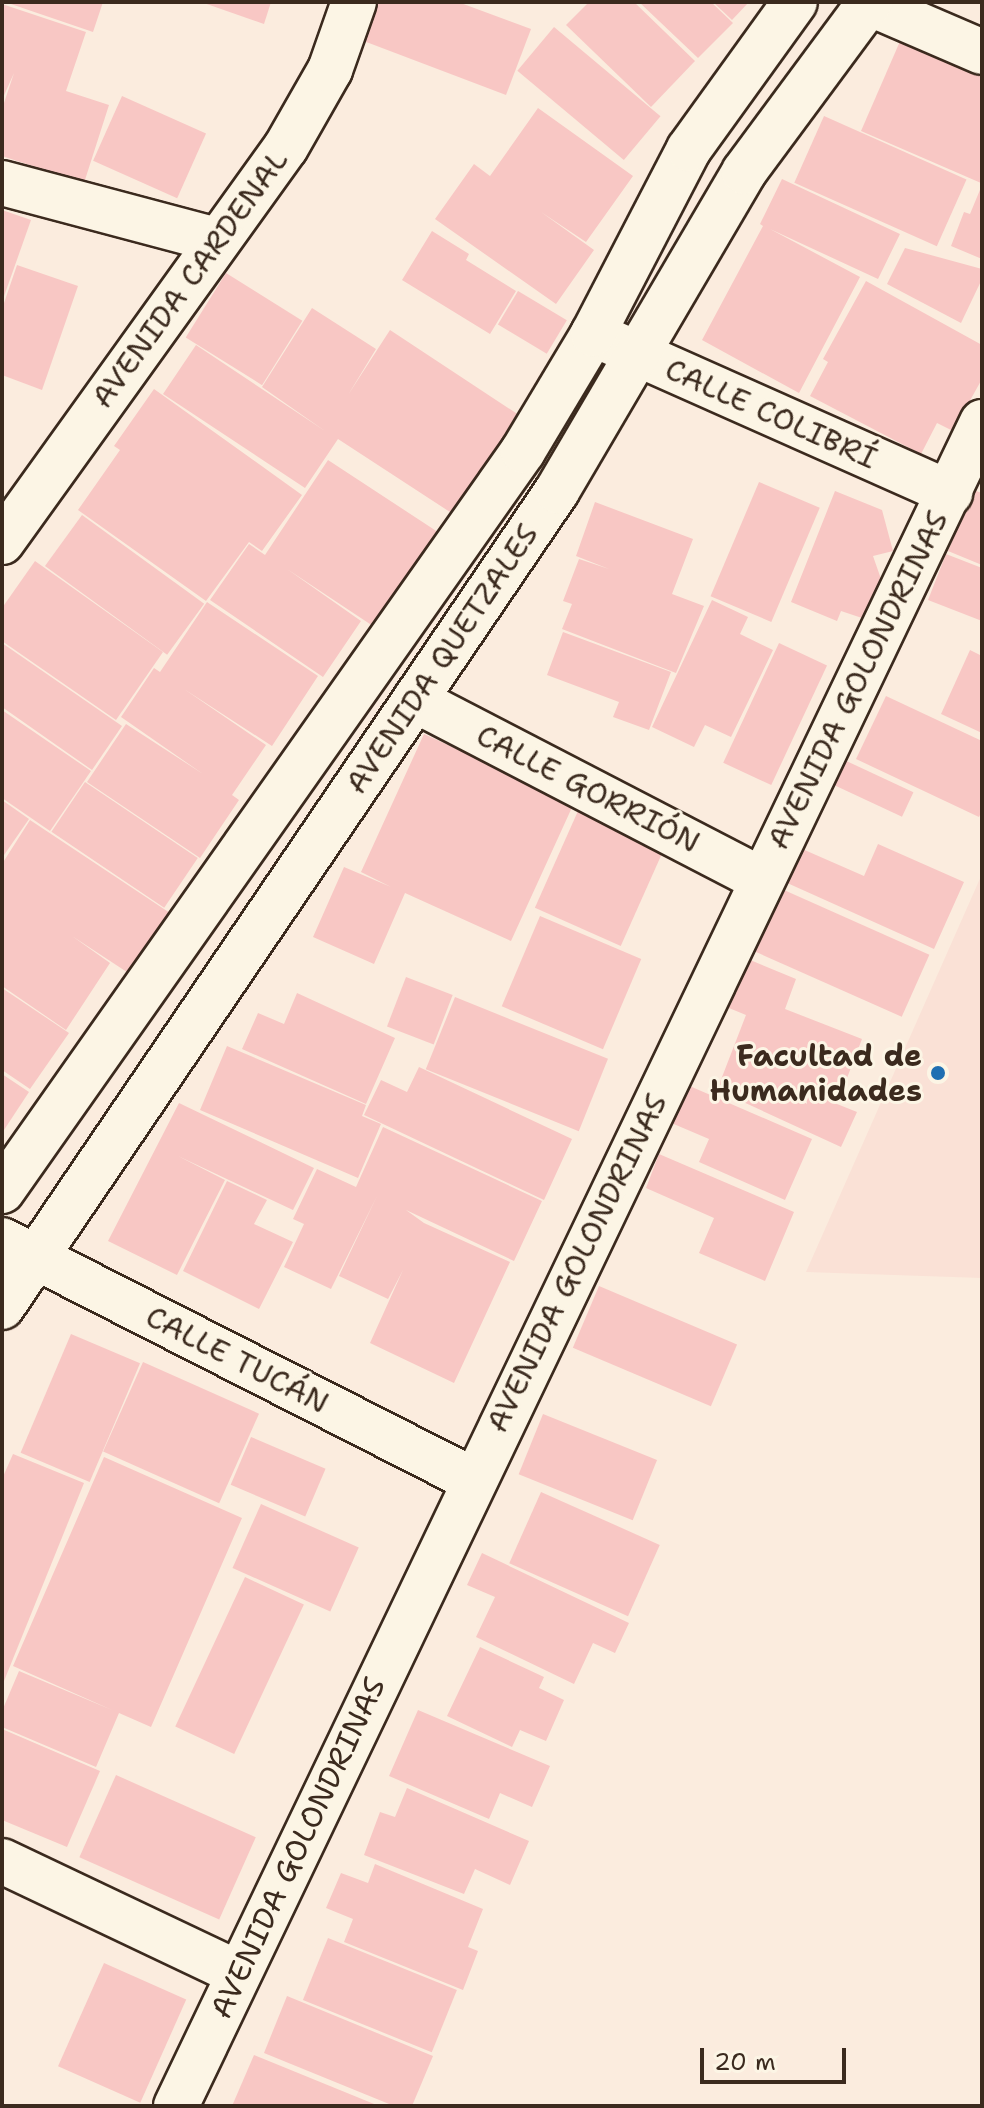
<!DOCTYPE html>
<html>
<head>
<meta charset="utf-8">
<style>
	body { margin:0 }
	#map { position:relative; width:984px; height:2108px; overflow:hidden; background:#fbecde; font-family:"Shantell Sans",sans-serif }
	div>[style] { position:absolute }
	.built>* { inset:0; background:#fae1d6 }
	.building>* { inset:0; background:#f8c7c4; transform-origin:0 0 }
	.roads { filter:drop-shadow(2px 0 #3b2a1e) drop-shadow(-2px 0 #3b2a1e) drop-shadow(0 2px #3b2a1e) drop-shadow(0 -2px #3b2a1e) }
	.minor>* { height:44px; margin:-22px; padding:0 22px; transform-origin:22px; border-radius:22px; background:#fcf5e5 }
	.secondary>* { height:44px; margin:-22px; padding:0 22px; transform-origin:22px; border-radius:22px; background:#fcf5e5 }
	.dots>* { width:22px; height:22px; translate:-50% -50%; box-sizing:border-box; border:4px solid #fcf5e5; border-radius:50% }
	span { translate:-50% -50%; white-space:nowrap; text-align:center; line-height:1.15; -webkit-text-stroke:6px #fcf5e5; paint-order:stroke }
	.street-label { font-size:30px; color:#3b2a1e }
	.poi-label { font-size:30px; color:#3b2a1e; font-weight:700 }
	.right { translate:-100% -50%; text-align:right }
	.frame { position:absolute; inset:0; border:4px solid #3b2a1e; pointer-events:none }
	.scale { position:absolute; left:700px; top:2048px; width:146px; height:36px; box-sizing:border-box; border:4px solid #3b2a1e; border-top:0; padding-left:10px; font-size:24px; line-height:28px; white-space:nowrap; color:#3b2a1e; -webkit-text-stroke:6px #fcf5e5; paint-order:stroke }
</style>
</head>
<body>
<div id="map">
	<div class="built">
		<div style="clip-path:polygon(982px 874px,982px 1278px,806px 1272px)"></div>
	</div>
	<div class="building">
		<div style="clip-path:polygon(5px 2px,103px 2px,93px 32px)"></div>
		<div style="clip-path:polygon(201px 2px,271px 2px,264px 24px)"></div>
		<div style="clip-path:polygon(375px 2px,458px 2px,531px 29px,506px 95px,361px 40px)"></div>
		<div style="clip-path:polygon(589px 2px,634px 2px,695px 61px,651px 107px,566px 25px)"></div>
		<div style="clip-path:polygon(639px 2px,711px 2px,733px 23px,698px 58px)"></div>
		<div style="clip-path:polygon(713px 2px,749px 2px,732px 20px)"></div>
		<div style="clip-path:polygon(2px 4px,86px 32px,66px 91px,109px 105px,84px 183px,2px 156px,2px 109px,14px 73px,2px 100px)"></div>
		<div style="left:554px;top:27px;width:139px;height:57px;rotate:40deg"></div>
		<div style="clip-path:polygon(901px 39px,982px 75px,981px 183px,861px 131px)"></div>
		<div style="left:122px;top:96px;width:92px;height:71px;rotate:24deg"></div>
		<div style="clip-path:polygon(538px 108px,633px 176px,586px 242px,541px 212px,594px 250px,556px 304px,435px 219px,474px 164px,490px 176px)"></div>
		<div style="left:824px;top:116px;width:156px;height:73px;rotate:24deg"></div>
		<div style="clip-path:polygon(782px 179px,900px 234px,878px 279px,770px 229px,860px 277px,799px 393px,702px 340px,763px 226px,760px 224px)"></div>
		<div style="clip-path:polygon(982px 185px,982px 259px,951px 246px,964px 212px,970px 214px)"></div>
		<div style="clip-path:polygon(2px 210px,31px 220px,2px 302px)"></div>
		<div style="clip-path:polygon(432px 231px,469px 254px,466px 260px,516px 291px,490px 334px,402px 280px)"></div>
		<div style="clip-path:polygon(905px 248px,982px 269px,982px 279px,961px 323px,887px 284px)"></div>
		<div style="clip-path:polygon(17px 265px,78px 286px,42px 390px,2px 375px,2px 309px)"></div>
		<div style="left:226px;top:273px;width:90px;height:76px;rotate:32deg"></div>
		<div style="clip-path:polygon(866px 281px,982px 345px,982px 379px,953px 431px,937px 423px,921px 454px,810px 396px,828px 362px,823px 359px)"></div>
		<div style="left:518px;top:291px;width:57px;height:39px;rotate:31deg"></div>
		<div style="clip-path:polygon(312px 308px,376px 349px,348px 395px,390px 330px,534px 425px,509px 464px,493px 453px,453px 514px,338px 439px,305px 488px,163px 394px,196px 345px,325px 431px,262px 387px)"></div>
		<div style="clip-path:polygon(154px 389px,302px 495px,262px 551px,249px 542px,206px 601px,78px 510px,120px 450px,114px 446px)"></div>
		<div style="clip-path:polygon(328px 460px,450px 540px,388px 636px,287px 569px,361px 621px,323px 677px,210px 600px,249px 544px,265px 555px)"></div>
		<div style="left:759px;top:482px;width:66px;height:124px;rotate:23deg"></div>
		<div style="clip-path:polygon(973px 490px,982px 493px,982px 565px,948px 551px)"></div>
		<div style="clip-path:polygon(835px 491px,882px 510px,893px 551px,873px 556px,881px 579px,862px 618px,841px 611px,837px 621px,791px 602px)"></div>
		<div style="clip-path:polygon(595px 502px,693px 539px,672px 594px,704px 606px,676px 673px,562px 629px,572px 604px,563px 601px,579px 559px,609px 569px,576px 556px)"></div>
		<div style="left:82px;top:515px;width:151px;height:63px;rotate:36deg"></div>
		<div style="clip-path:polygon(946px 554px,982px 568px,982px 621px,928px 600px)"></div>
		<div style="clip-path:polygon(35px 561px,163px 652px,116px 720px,2px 641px,2px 608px)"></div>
		<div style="clip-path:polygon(712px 600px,748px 617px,740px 634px,773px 650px,731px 737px,705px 725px,694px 747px,652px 727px)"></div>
		<div style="clip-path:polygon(207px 602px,318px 676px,272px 746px,184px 689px,266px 745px,232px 795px,239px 800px,200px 858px,87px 782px,126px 724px,203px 774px,121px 717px,154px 668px,160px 672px)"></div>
		<div style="clip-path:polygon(563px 632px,671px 672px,649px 730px,613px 717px,619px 702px,547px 675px)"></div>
		<div style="clip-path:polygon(2px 643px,122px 726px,92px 770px,2px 707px)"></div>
		<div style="left:779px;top:643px;width:53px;height:132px;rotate:25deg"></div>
		<div style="clip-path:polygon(970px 650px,982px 656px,982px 733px,941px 714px)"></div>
		<div style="clip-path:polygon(886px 696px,982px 741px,982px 811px,979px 817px,856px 759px)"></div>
		<div style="clip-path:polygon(2px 710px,91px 771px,50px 831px,2px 798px)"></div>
		<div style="clip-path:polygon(424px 734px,574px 803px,511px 941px,405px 893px,374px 964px,313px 937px,344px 867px,391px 887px,361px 872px)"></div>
		<div style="left:840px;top:758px;width:81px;height:27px;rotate:25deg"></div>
		<div style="left:85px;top:782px;width:136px;height:60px;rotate:34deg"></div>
		<div style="clip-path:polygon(2px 800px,29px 819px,2px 858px)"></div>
		<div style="left:578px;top:811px;width:94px;height:106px;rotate:24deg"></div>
		<div style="clip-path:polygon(30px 820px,176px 917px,136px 978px,72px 936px,110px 963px,66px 1030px,2px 986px,2px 864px)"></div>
		<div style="clip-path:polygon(878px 844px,964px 882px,934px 949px,785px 882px,800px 848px,864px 876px)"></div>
		<div style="left:775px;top:886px;width:169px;height:68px;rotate:24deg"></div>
		<div style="left:540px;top:916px;width:110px;height:98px;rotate:23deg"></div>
		<div style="clip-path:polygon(743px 957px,796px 979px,785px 1009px,862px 1039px,837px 1104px,857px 1112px,841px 1147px,717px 1090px,746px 1015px,724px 1006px)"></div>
		<div style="left:406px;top:977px;width:50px;height:53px;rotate:21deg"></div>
		<div style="clip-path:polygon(2px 988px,69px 1033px,30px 1089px,2px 1070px)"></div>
		<div style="clip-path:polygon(297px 993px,395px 1038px,366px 1104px,242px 1049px,258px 1013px,284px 1024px)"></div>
		<div style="left:455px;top:997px;width:165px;height:78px;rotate:22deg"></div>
		<div style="clip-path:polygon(227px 1046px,366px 1105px,362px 1116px,381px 1124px,358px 1178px,200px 1110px)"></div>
		<div style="clip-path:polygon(419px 1067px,572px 1139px,544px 1200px,364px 1115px,381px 1080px,407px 1092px)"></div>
		<div style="clip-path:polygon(2px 1074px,29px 1092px,2px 1133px)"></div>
		<div style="clip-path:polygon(685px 1084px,812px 1139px,785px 1200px,699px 1162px,709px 1139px,669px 1122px)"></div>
		<div style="clip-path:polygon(179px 1103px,314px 1168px,293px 1210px,178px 1156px,225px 1180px,177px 1275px,108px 1241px)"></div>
		<div style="clip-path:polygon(383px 1127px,542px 1201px,514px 1261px,406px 1210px,424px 1223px,510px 1262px,454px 1383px,370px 1343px,403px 1270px,388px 1299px,339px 1276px,377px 1196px,331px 1289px,284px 1267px,304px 1224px,293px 1219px,317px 1169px,356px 1187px)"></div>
		<div style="clip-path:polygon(659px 1154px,794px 1212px,765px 1281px,699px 1253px,714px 1218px,646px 1188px)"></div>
		<div style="clip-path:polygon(227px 1181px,267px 1200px,254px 1224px,293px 1242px,259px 1309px,183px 1271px)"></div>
		<div style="left:599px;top:1286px;width:150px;height:67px;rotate:23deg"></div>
		<div style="left:71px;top:1334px;width:75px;height:129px;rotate:23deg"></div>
		<div style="left:143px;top:1362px;width:127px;height:98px;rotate:24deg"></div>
		<div style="left:543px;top:1414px;width:123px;height:65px;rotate:22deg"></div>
		<div style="left:251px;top:1437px;width:81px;height:52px;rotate:23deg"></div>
		<div style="clip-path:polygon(13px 1454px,84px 1483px,2px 1686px,2px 1479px)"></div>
		<div style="clip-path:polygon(104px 1457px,242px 1518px,151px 1727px,119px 1713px,96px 1767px,2px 1727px,2px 1711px,19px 1671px,112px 1710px,13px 1666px)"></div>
		<div style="left:541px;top:1492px;width:130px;height:78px;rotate:24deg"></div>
		<div style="left:261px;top:1504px;width:107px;height:70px;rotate:24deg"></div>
		<div style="clip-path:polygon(482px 1553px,629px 1623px,615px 1653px,593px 1643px,574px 1684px,476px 1637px,495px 1597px,467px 1585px)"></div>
		<div style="left:245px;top:1577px;width:65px;height:165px;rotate:25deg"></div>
		<div style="clip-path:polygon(480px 1647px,544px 1677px,539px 1688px,564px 1700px,546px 1741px,520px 1730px,512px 1747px,447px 1716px)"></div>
		<div style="clip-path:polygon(418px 1710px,550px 1766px,532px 1807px,500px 1793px,489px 1819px,389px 1776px)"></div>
		<div style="clip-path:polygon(2px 1729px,100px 1771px,67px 1847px,2px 1820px)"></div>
		<div style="left:116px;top:1775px;width:153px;height:90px;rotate:24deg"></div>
		<div style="clip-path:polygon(407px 1788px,529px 1841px,510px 1885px,475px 1869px,464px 1894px,364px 1855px,380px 1812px,395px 1817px)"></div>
		<div style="clip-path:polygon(375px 1864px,483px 1909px,468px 1947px,478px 1951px,463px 1990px,344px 1942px,353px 1919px,326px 1908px,341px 1873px,368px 1883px)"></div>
		<div style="left:328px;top:1938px;width:139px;height:67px;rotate:22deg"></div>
		<div style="left:104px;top:1963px;width:90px;height:113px;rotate:24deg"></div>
		<div style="clip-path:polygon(287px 1996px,433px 2056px,412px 2106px,394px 2106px,264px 2053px)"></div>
		<div style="clip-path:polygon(254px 2055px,379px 2106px,232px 2106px)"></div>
	</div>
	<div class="roads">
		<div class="minor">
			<div style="left:866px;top:2px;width:126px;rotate:23.3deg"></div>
			<div style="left:2px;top:183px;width:221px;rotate:14.9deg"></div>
			<div style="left:593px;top:334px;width:391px;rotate:24deg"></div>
			<div style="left:2px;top:542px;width:486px;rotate:-54.3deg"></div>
			<div style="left:286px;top:147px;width:89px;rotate:-60.3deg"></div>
			<div style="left:330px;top:70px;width:72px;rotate:-70.6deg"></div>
			<div style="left:415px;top:700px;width:390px;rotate:27.4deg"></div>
			<div style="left:2px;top:1240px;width:529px;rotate:27deg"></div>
			<div style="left:2px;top:1861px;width:261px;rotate:25.4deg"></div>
			<div style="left:176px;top:2106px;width:1867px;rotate:-64.42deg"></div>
		</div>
		<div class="secondary">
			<div style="left:2px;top:1191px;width:905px;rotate:-54.85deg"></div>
			<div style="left:523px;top:451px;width:136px;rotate:-59.1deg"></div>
			<div style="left:593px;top:334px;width:208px;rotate:-62.6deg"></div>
			<div style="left:689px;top:149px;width:181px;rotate:-54.2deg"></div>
			<div style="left:2px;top:1307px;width:987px;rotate:-55.78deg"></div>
			<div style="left:557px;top:491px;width:370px;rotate:-59.6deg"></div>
			<div style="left:744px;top:172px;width:212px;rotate:-53.5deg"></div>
		</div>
	</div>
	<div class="dots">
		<div style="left:938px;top:1073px;background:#1f6fb2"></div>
	</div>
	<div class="street-label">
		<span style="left:190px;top:279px;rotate:-54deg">AVENIDA CARDENAL</span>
		<span style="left:771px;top:414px;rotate:24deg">CALLE COLIBRÍ</span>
		<span style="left:442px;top:659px;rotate:-56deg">AVENIDA QUETZALES</span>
		<span style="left:858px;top:680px;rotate:-64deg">AVENIDA GOLONDRINAS</span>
		<span style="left:588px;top:789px;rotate:27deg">CALLE GORRIÓN</span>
		<span style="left:577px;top:1263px;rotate:-64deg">AVENIDA GOLONDRINAS</span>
		<span style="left:237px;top:1360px;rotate:27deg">CALLE TUCÁN</span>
		<span style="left:298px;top:1848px;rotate:-65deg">AVENIDA GOLONDRINAS</span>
	</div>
	<div class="poi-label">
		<span class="right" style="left:922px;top:1073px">Facultad de<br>Humanidades</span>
	</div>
	<div class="frame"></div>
	<div class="scale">20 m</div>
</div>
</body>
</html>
